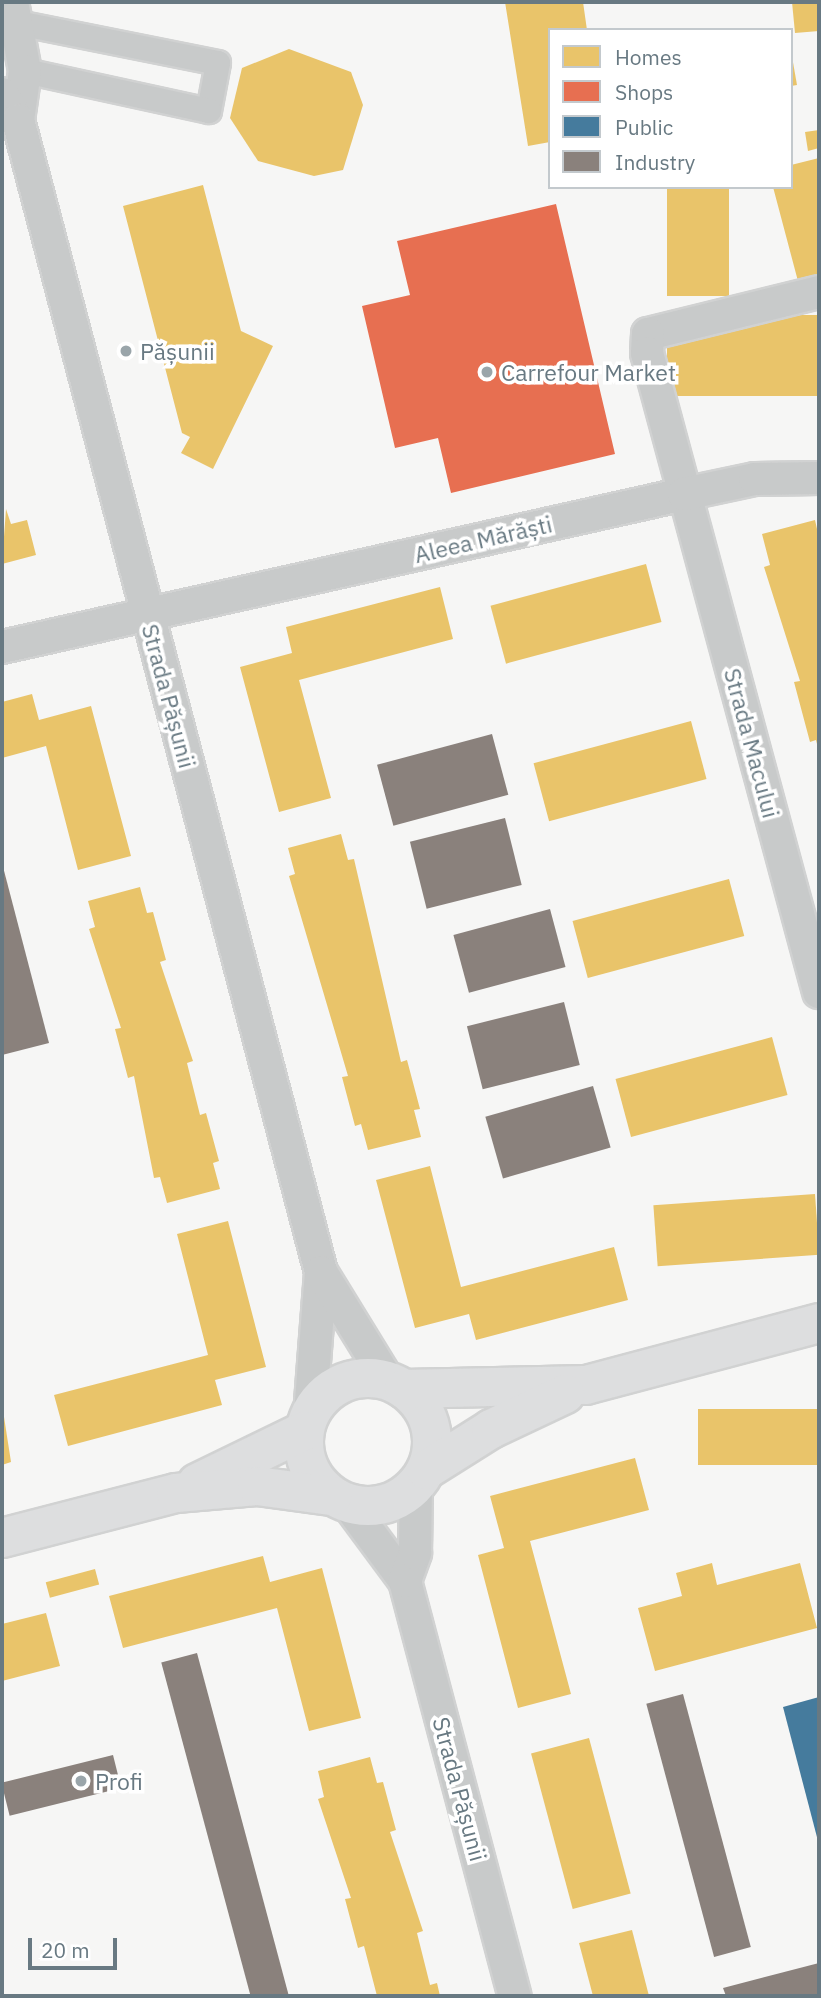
<!DOCTYPE html>
<html>
<head>
<meta charset="utf-8">
<style>
	body { margin:0 }
	#map { position:relative; width:821px; height:1998px; overflow:hidden; background:#f6f6f5; font-family:"IBM Plex Sans",sans-serif }
	div>[style] { position:absolute }
	.homes>* { inset:0; background:#e9c46a; transform-origin:0 0 }
	.shops>* { inset:0; background:#e76f51 }
	.public>* { inset:0; background:#457b9d }
	.industry>* { inset:0; background:#8a817c; transform-origin:0 0 }
	.roads { filter:drop-shadow(2px 0 #d1d2d2) drop-shadow(-2px 0 #d1d2d2) drop-shadow(0 2px #d1d2d2) drop-shadow(0 -2px #d1d2d2) }
	.pedestrian>* { height:24px; margin:-12px; padding:0 12px; transform-origin:12px; border-radius:12px; background:#c8caca }
	.minor>* { height:32px; margin:-16px; padding:0 16px; transform-origin:16px; border-radius:16px; background:#c8caca }
	.primary>* { height:38px; margin:-19px; padding:0 19px; transform-origin:19px; border-radius:19px; background:#dddedf }
	.primary>.ring { margin:-19px; padding:0; box-sizing:content-box; background:none; border:38px solid #dddedf; border-radius:50% }
	.dots>* { width:19px; height:19px; translate:-50% -50%; box-sizing:border-box; border:4px solid #fff; border-radius:50% }
	span { translate:-50% -50%; white-space:nowrap; text-align:center; line-height:1.15; -webkit-text-stroke:7px #fff; paint-order:stroke }
	.poi-label { font-size:23px; color:#687982 }
	.left { translate:0 -50%; text-align:left }
	.street-label { font-size:23px; color:#687982 }
	.frame { position:absolute; inset:0; border:4px solid #687982; pointer-events:none }
	.legend { position:absolute; left:548px; top:28px; width:245px; height:161px; box-sizing:border-box; background:#fff; border:2px solid #c3c9cd; margin:0; padding:9px 12px; list-style:none; font-size:21px; color:#687982 }
	.legend li { display:flex; align-items:center; gap:14px; height:35px }
	.legend b { width:35px; border:2px solid #c3c9cd }
	.scale { position:absolute; left:28px; top:1938px; width:89px; height:32px; box-sizing:border-box; border:4px solid #687982; border-top:0; padding-left:9px; font-size:21px; line-height:24px; white-space:nowrap; color:#687982; -webkit-text-stroke:5px #fff; paint-order:stroke }
</style>
</head>
<body>
<div id="map">
	<div class="homes">
		<div style="clip-path:polygon(505px 2px,583px 2px,587px 30px,550px 30px,550px 142px,528px 146px)"></div>
		<div style="clip-path:polygon(792px 2px,819px 2px,819px 31px,795px 33px)"></div>
		<div style="clip-path:polygon(289px 49px,351px 72px,363px 105px,343px 170px,314px 176px,258px 161px,230px 118px,242px 68px)"></div>
		<div style="clip-path:polygon(791px 51px,797px 85px,791px 86px)"></div>
		<div style="clip-path:polygon(819px 130px,819px 148px,808px 151px,805px 132px)"></div>
		<div style="clip-path:polygon(819px 158px,819px 280px,799px 285px,773px 187px,791px 187px,791px 165px)"></div>
		<div style="clip-path:polygon(203px 185px,241px 331px,273px 346px,213px 469px,181px 453px,190px 437px,182px 433px,123px 206px)"></div>
		<div style="left:667px;top:187px;width:62px;height:109px"></div>
		<div style="left:819px;top:315px;width:81px;height:152px;rotate:90deg"></div>
		<div style="clip-path:polygon(6px 509px,11px 524px,27px 520px,36px 555px,2px 564px)"></div>
		<div style="clip-path:polygon(815px 520px,819px 538px,818px 748px,816px 740px,810px 742px,794px 682px,800px 681px,764px 567px,770px 565px,762px 534px)"></div>
		<div style="left:646px;top:564px;width:60px;height:161px;rotate:75deg"></div>
		<div style="clip-path:polygon(440px 587px,453px 639px,299px 680px,331px 798px,279px 812px,240px 667px,292px 653px,286px 627px)"></div>
		<div style="clip-path:polygon(32px 694px,39px 720px,91px 706px,131px 856px,78px 870px,46px 746px,2px 758px,2px 702px)"></div>
		<div style="left:691px;top:721px;width:60px;height:163px;rotate:75deg"></div>
		<div style="clip-path:polygon(341px 834px,348px 860px,354px 859px,401px 1062px,407px 1060px,420px 1109px,414px 1110px,421px 1137px,368px 1150px,361px 1124px,355px 1126px,342px 1077px,348px 1076px,289px 876px,295px 874px,288px 848px)"></div>
		<div style="left:729px;top:879px;width:59px;height:162px;rotate:75deg"></div>
		<div style="clip-path:polygon(140px 887px,147px 913px,153px 912px,166px 960px,160px 962px,193px 1061px,187px 1063px,200px 1115px,206px 1113px,219px 1161px,213px 1163px,220px 1189px,167px 1203px,160px 1177px,154px 1178px,134px 1076px,128px 1078px,115px 1029px,121px 1028px,89px 929px,95px 927px,88px 901px)"></div>
		<div style="left:772px;top:1037px;width:60px;height:162px;rotate:75deg"></div>
		<div style="clip-path:polygon(430px 1166px,461px 1287px,614px 1247px,628px 1300px,476px 1340px,469px 1314px,415px 1328px,376px 1180px)"></div>
		<div style="left:815px;top:1194px;width:61px;height:162px;rotate:86deg"></div>
		<div style="clip-path:polygon(228px 1221px,266px 1367px,215px 1380px,222px 1405px,68px 1446px,54px 1395px,208px 1355px,177px 1234px)"></div>
		<div style="clip-path:polygon(2px 1404px,11px 1462px,2px 1465px)"></div>
		<div style="left:819px;top:1409px;width:56px;height:121px;rotate:90deg"></div>
		<div style="clip-path:polygon(635px 1458px,649px 1510px,530px 1541px,571px 1694px,518px 1708px,478px 1555px,504px 1548px,490px 1496px)"></div>
		<div style="clip-path:polygon(263px 1556px,270px 1582px,322px 1568px,361px 1718px,309px 1731px,277px 1608px,123px 1648px,109px 1596px)"></div>
		<div style="clip-path:polygon(712px 1563px,717px 1585px,800px 1563px,817px 1628px,655px 1671px,638px 1608px,682px 1596px,676px 1573px)"></div>
		<div style="left:95px;top:1569px;width:16px;height:51px;rotate:75deg"></div>
		<div style="clip-path:polygon(46px 1613px,60px 1666px,2px 1681px,2px 1624px)"></div>
		<div style="left:589px;top:1738px;width:161px;height:60px;rotate:75deg"></div>
		<div style="clip-path:polygon(370px 1757px,377px 1783px,383px 1782px,396px 1830px,390px 1832px,423px 1931px,417px 1933px,430px 1985px,437px 1983px,440px 1996px,377px 1996px,364px 1946px,358px 1948px,345px 1899px,351px 1898px,318px 1799px,324px 1797px,318px 1771px)"></div>
		<div style="clip-path:polygon(632px 1930px,649px 1996px,593px 1996px,579px 1943px)"></div>
	</div>
	<div class="shops">
		<div style="clip-path:polygon(556px 204px,615px 454px,451px 493px,438px 438px,395px 448px,362px 306px,410px 295px,397px 241px)"></div>
	</div>
	<div class="public">
		<div style="clip-path:polygon(819px 1697px,819px 1841px,818px 1841px,783px 1707px)"></div>
	</div>
	<div class="industry">
		<div style="left:492px;top:734px;width:63px;height:119px;rotate:75deg"></div>
		<div style="left:505px;top:818px;width:69px;height:98px;rotate:76deg"></div>
		<div style="clip-path:polygon(2px 863px,49px 1043px,2px 1055px)"></div>
		<div style="left:550px;top:909px;width:60px;height:100px;rotate:75deg"></div>
		<div style="left:564px;top:1002px;width:65px;height:100px;rotate:76deg"></div>
		<div style="left:593px;top:1086px;width:64px;height:112px;rotate:74deg"></div>
		<div style="left:197px;top:1653px;width:355px;height:37px;rotate:75deg"></div>
		<div style="left:683px;top:1694px;width:262px;height:38px;rotate:75deg"></div>
		<div style="left:113px;top:1755px;width:34px;height:115px;rotate:76deg"></div>
		<div style="clip-path:polygon(819px 1963px,819px 1996px,726px 1996px,723px 1988px)"></div>
	</div>
	<div class="roads">
		<div class="pedestrian">
			<div style="left:18px;top:23px;width:204px;rotate:11.3deg"></div>
			<div style="left:218px;top:63px;width:49px;rotate:100.6deg"></div>
			<div style="left:209px;top:111px;width:188px;rotate:-167.7deg"></div>
		</div>
		<div class="minor">
			<div style="left:12px;top:2px;width:70px;rotate:79.3deg"></div>
			<div style="left:25px;top:71px;width:49px;rotate:98.1deg"></div>
			<div style="left:2px;top:94px;width:31px;rotate:58deg"></div>
			<div style="left:18px;top:120px;width:1191px;rotate:75.26deg"></div>
			<div style="left:321px;top:1272px;width:142px;rotate:94.4deg"></div>
			<div style="left:819px;top:292px;width:176px;rotate:166.2deg"></div>
			<div style="left:648px;top:334px;width:19px;rotate:93deg"></div>
			<div style="left:647px;top:353px;width:662px;rotate:74.93deg"></div>
			<div style="left:2px;top:647px;width:699px;rotate:-12.64deg"></div>
			<div style="left:684px;top:494px;width:73px;rotate:-11.9deg"></div>
			<div style="left:755px;top:479px;width:64px;rotate:-0.9deg"></div>
			<div style="left:321px;top:1272px;width:128px;rotate:58.4deg"></div>
			<div style="left:348px;top:1504px;width:96px;rotate:53.5deg"></div>
			<div style="left:405px;top:1581px;width:429px;rotate:75.2deg"></div>
			<div style="left:405px;top:1581px;width:30px;rotate:-70deg"></div>
			<div style="left:415px;top:1553px;width:68px;rotate:-89.2deg"></div>
		</div>
		<div class="primary">
			<div class="ring" style="left:304px;top:1378px;width:90px;height:90px"></div>
			<div style="left:404px;top:1389px;width:182px;rotate:-1.3deg"></div>
			<div style="left:586px;top:1385px;width:241px;rotate:-14.9deg"></div>
			<div style="left:426px;top:1470px;width:77px;rotate:-32.2deg"></div>
			<div style="left:491px;top:1429px;width:82px;rotate:-25.3deg"></div>
			<div style="left:197px;top:1483px;width:119px;rotate:-25.9deg"></div>
			<div style="left:2px;top:1538px;width:180px;rotate:-14.5deg"></div>
			<div style="left:176px;top:1493px;width:81px;rotate:-4.9deg"></div>
			<div style="left:257px;top:1486px;width:76px;rotate:7.6deg"></div>
		</div>
	</div>
	<div class="dots">
		<div style="left:126px;top:351px;background:#9aa5aa"></div>
		<div style="left:487px;top:372px;background:#9aa5aa"></div>
		<div style="left:81px;top:1781px;background:#9aa5aa"></div>
	</div>
	<div class="poi-label">
		<span class="left" style="left:140px;top:351px">Pășunii</span>
		<span class="left" style="left:501px;top:372px">Carrefour Market</span>
		<span class="left" style="left:95px;top:1781px">Profi</span>
	</div>
	<div class="street-label">
		<span style="left:483px;top:539px;rotate:-13deg">Aleea Mărăști</span>
		<span style="left:169px;top:696px;rotate:75deg">Strada Pășunii</span>
		<span style="left:752px;top:743px;rotate:75deg">Strada Macului</span>
		<span style="left:460px;top:1789px;rotate:75deg">Strada Pășunii</span>
	</div>
	<div class="frame"></div>
	<ul class="legend">
	<li><b style="height:19px;background:#e9c46a"></b>Homes</li>
	<li><b style="height:19px;background:#e76f51"></b>Shops</li>
	<li><b style="height:19px;background:#457b9d"></b>Public</li>
	<li><b style="height:19px;background:#8a817c"></b>Industry</li>
	</ul>
	<div class="scale">20 m</div>
</div>
</body>
</html>
